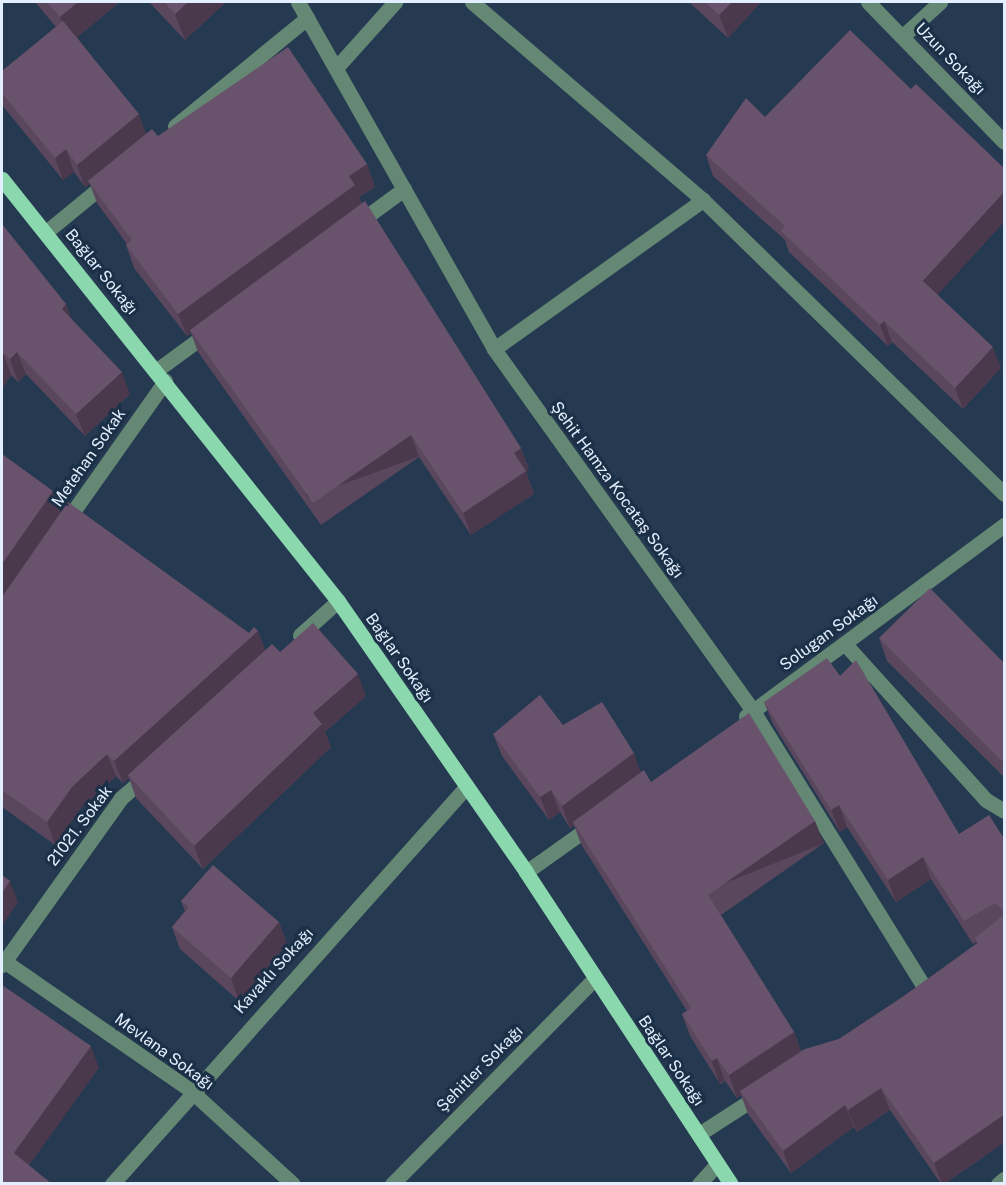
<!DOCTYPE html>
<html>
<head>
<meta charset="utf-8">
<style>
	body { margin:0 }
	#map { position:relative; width:1006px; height:1185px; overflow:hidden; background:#253951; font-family:"Public Sans",sans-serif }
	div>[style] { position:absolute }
	.minor>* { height:15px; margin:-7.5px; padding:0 7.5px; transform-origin:7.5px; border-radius:7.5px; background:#648874 }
	.major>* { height:15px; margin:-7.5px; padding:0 7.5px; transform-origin:7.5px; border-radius:7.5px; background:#8cd8ae }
	.wall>* { inset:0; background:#5a475d }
	.shaded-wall>* { inset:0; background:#4a394c; transform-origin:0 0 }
	.building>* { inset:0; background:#69526c }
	span { translate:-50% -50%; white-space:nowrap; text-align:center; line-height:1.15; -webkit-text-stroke:6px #1b2f46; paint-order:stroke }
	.street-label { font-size:16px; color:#e3effe }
	.frame { position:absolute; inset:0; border:3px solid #e3effe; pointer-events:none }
</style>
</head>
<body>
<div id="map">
	<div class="minor">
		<div style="left:298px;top:2px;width:399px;rotate:60.5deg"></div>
		<div style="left:494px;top:349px;width:445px;rotate:54.4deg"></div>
		<div style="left:753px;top:711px;width:325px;rotate:58.2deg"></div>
		<div style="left:472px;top:2px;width:304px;rotate:40.6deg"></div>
		<div style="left:703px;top:200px;width:421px;rotate:44.3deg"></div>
		<div style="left:868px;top:2px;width:195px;rotate:45.8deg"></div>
		<div style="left:904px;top:35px;width:49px;rotate:-42.5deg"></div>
		<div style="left:336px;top:68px;width:89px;rotate:-48.2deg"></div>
		<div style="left:175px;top:126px;width:171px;rotate:-39.3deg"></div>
		<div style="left:355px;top:225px;width:61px;rotate:-36.3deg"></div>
		<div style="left:46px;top:232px;width:80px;rotate:-39.4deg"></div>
		<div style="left:494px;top:349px;width:257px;rotate:-35.5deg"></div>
		<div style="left:157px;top:370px;width:66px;rotate:-36.3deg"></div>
		<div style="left:65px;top:523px;width:174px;rotate:-54.8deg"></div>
		<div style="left:300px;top:635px;width:51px;rotate:-41.8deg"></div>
		<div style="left:845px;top:644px;width:210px;rotate:47.9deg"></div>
		<div style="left:986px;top:800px;width:21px;rotate:31deg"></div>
		<div style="left:746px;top:716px;width:321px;rotate:-36.5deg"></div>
		<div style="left:526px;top:872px;width:85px;rotate:-35.4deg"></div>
		<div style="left:4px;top:961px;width:226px;rotate:34.7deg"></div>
		<div style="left:190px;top:1090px;width:139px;rotate:42.4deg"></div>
		<div style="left:2px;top:965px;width:205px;rotate:-54.5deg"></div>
		<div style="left:121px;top:798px;width:35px;rotate:-41deg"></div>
		<div style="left:699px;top:1134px;width:74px;rotate:-32.8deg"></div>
		<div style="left:112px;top:1184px;width:533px;rotate:-48.27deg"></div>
		<div style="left:392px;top:1184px;width:288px;rotate:-45.4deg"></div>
		<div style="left:699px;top:1184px;width:27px;rotate:-48deg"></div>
		<div style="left:998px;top:1184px;width:8px;rotate:-40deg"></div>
	</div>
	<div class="major">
		<div style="left:2px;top:179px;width:539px;rotate:51.47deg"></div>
		<div style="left:338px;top:601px;width:330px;rotate:55.2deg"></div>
		<div style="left:526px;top:872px;width:373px;rotate:56.7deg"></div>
	</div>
	<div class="wall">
		<div style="clip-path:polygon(35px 2px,120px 2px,77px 37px,146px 133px,158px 136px,367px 164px,375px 187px,359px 197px,362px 204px,521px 448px,529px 470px,526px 472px,534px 494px,471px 535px,419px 457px,321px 525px,198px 352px,191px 333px,187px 336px,134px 268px,126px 245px,127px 244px,97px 203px,90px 184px,85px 187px,74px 172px,63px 180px,2px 105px,2px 71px,56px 27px)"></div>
		<div style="clip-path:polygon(149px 2px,223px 2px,224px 4px,185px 40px)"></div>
		<div style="clip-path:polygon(689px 2px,761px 2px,728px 38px)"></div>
		<div style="clip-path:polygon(706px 155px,937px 294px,1001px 368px,963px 409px,892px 342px,888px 346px,789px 252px,785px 240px,713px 176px)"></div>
		<div style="clip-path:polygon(2px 224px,71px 318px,130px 394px,85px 436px,26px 374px,18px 382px,11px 375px,2px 389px)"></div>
		<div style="clip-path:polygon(2px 454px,61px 513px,249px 633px,258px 631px,265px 650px,280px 652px,366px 696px,325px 732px,331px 747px,203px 869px,136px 798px,129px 778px,123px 783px,116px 776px,80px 809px,55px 845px,2px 807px)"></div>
		<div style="clip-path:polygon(879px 638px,1005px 664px,1005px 778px,887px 661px)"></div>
		<div style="clip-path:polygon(840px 676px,959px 834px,1005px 840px,1005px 1142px,944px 1184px,941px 1184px,890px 1110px,857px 1132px,854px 1127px,791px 1173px,748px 1114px,741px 1095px,737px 1098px,725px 1081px,720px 1084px,690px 1036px,682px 1014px,687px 1011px,581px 844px,574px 825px,570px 828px,560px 812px,549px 820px,502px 756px,493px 734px,563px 725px,641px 772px,651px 782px,824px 843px,721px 915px,794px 1032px,801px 1051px,839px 1039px,904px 996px,977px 943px,976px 942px,973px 944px,931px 879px,896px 902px,847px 827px,840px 832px,773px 724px,764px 702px)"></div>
		<div style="clip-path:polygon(181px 901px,279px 922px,287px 944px,239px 1001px,180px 949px,172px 927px,185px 911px)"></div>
	</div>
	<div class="shaded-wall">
		<div style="clip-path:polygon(78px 2px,120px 2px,70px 43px,60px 17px)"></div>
		<div style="clip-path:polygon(188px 2px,223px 2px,224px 4px,185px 40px,175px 14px)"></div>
		<div style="clip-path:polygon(732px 2px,761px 2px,728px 38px,719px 15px)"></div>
		<div style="clip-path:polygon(139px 114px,147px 136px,88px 181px,90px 184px,85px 187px,77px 165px)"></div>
		<div style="clip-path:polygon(66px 149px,74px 172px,63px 180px,55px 158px)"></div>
		<div style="clip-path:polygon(367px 164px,375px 187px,359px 197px,363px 207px,190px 330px,191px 333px,187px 336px,178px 314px,349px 176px)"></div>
		<div style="clip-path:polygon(1005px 191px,1005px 221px,931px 302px,923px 281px)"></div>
		<div style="clip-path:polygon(66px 304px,74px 326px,62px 309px)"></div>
		<div style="clip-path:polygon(884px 321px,892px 342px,888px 346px,880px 325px)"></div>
		<div style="clip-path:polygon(993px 347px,1001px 368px,963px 409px,955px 388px)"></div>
		<div style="clip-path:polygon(17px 352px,26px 374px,18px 382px,10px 359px)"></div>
		<div style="clip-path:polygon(3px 353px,11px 375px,2px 389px,2px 355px)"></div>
		<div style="clip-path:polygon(122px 372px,130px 394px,85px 436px,76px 414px)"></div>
		<div style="left:411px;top:435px;width:23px;height:119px;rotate:70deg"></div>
		<div style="clip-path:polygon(521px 448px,529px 470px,526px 472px,534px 494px,471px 535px,463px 513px,514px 453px)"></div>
		<div style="clip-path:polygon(53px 491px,61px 513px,2px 598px,2px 564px)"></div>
		<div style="clip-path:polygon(258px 631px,266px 653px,128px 775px,129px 778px,123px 783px,114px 761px)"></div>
		<div style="clip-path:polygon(358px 674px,366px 696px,325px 732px,331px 747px,203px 869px,194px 846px,313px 713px)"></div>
		<div style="clip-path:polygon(634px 753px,642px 776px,573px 822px,574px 825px,570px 828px,562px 806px)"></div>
		<div style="clip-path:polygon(107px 754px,116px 776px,80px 809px,55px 845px,47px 822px,72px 787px)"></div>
		<div style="clip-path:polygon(551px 790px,560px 812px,549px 820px,540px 797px)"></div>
		<div style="clip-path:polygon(839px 805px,847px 827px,840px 832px,831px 810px)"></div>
		<div style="left:815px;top:821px;width:24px;height:130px;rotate:68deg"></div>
		<div style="clip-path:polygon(923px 857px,931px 879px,896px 902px,888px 880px)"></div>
		<div style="clip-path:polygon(10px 881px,18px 902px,2px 926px,2px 893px)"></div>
		<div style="clip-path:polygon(279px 922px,287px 944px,239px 1001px,231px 978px)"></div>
		<div style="clip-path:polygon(794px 1032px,802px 1055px,740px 1091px,741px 1095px,737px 1098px,729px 1075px)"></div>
		<div style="clip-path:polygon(91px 1046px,99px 1068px,22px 1175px,14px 1153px)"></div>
		<div style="left:717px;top:1058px;width:24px;height:6px;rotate:71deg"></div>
		<div style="clip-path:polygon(881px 1088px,890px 1110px,857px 1132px,848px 1110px)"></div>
		<div style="clip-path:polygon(845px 1105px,854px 1127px,791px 1173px,783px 1151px)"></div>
		<div style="clip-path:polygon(1005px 1114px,1005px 1142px,944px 1184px,942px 1184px,934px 1163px)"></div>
	</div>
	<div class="building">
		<div style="clip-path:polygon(47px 2px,78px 2px,60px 17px)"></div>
		<div style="clip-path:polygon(164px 2px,188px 2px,175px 14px)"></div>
		<div style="clip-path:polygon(705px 2px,732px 2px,719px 15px)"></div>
		<div style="clip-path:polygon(63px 21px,139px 114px,77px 165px,66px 149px,55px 158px,2px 93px,2px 71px)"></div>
		<div style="clip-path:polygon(850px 30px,911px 89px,916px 84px,1005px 169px,1005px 191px,923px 281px,993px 347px,955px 388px,884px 321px,880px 325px,781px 231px,785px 226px,706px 155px,746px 98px,765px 117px)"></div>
		<div style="clip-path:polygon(288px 47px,367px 164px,349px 176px,355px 185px,178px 314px,126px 245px,132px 240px,88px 181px,152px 129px,158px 136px)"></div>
		<div style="clip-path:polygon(365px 201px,521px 448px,514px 453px,526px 471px,463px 513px,411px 435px,313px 503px,190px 330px)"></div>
		<div style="clip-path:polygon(2px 224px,66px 304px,62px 309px,122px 372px,76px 414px,17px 352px,10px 359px,3px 353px,2px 355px)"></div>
		<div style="clip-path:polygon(2px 454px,53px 491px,2px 564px)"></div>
		<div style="clip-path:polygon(68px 502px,249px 633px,254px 627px,258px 631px,114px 761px,107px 754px,72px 787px,47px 822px,2px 790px,2px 597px)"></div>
		<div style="clip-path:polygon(930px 588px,1005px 664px,1005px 764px,879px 638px)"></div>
		<div style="clip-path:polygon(313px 623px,358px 674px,313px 713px,322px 724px,194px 846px,128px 775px,272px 644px,280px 652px)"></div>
		<div style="clip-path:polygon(827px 658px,840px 676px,856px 660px,959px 834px,989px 815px,1005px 840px,1005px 912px,995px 903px,964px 921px,923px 857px,888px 880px,839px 805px,831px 810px,764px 702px)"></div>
		<div style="clip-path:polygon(540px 695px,563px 725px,602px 702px,634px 753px,562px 806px,551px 790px,540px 797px,493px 734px)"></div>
		<div style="clip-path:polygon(749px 713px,815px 821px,708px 895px,794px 1032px,729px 1075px,717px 1058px,712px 1061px,682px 1014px,691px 1008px,573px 822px,644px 770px,651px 782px)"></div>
		<div style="clip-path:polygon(213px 865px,279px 922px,231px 978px,172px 927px,189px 907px,181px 901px)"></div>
		<div style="clip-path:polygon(2px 875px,10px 881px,2px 893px)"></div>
		<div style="clip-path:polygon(1005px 914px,1005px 1114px,934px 1163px,881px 1088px,848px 1110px,845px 1105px,783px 1151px,740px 1091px,805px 1049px,839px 1039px,904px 996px,978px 943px,975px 938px)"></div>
		<div style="clip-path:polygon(2px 985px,91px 1046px,14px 1153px,52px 1184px,2px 1184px)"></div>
	</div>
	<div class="street-label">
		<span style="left:950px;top:59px;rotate:46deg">Uzun Sokağı</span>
		<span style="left:101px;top:272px;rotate:51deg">Bağlar Sokağı</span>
		<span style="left:89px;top:458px;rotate:-55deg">Metehan Sokak</span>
		<span style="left:617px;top:490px;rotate:54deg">Şehit Hamza Kocataş Sokağı</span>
		<span style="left:829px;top:633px;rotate:-36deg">Solugan Sokağı</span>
		<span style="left:399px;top:658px;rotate:55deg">Bağlar Sokağı</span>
		<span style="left:80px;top:826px;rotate:-53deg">21021. Sokak</span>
		<span style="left:274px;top:971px;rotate:-48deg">Kavaklı Sokağı</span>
		<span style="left:164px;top:1052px;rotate:36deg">Mevlana Sokağı</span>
		<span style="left:671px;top:1061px;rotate:56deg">Bağlar Sokağı</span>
		<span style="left:480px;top:1069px;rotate:-45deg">Şehitler Sokağı</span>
	</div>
	<div class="frame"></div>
</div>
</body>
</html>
